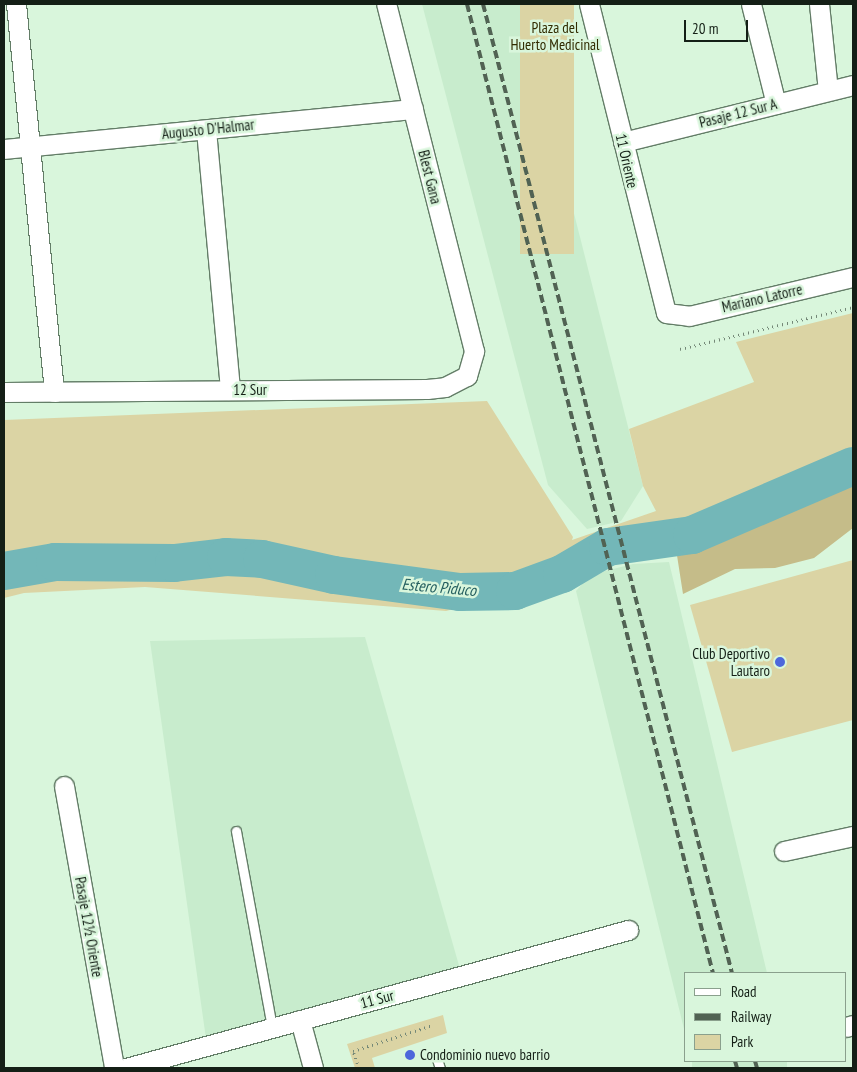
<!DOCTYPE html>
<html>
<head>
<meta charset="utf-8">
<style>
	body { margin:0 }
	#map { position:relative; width:857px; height:1072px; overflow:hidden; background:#d9f6dc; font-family:"PT Sans Narrow",sans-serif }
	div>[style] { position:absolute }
	.built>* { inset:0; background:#c8eccd; transform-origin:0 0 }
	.green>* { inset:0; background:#dbd4a4; transform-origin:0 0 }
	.forest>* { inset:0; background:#c5bc89 }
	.river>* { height:38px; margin:-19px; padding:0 19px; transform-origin:19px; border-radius:19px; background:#73b7b8 }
	.path>* { height:3px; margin-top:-1.5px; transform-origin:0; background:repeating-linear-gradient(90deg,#748877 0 1px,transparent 0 5px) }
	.roads { filter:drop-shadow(1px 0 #637d67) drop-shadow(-1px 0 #637d67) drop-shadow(0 1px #637d67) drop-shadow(0 -1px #637d67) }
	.service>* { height:9px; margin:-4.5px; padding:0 4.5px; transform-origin:4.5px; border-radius:4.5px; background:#fff }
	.minor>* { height:19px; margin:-9.5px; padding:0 9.5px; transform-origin:9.5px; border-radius:9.5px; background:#fff }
	.rail>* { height:4px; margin-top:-2px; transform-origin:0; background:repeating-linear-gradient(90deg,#516253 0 8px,transparent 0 12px) }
	.dots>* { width:14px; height:14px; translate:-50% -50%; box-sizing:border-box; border:2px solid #d9f6dc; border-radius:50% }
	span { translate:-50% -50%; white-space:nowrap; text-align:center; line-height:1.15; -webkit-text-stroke:5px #d9f6dc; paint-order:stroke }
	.park-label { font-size:15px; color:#312b00 }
	.street-label { font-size:15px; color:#141f16 }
	.poi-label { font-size:15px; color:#141f16 }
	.right { translate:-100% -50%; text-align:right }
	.left { translate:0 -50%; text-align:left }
	.water-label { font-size:16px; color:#245e5f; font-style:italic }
	.frame { position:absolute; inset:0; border:5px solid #141f16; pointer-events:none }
	.legend { position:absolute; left:684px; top:972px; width:162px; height:90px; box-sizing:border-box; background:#d9f6dc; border:1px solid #8aa08d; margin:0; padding:6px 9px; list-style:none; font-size:15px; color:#141f16 }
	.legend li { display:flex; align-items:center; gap:10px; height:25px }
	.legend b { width:25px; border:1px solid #8aa08d }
	.scale { position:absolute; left:684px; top:20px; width:64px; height:22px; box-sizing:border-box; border:2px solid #141f16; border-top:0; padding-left:6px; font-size:15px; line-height:18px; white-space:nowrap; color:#141f16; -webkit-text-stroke:4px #d9f6dc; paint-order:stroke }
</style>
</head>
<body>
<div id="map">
	<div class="built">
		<div style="clip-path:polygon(422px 4px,521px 4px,643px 486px,621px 521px,587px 529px,548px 485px)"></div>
		<div style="clip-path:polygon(669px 562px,767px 973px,686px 973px,686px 1037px,576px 591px,584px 582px,605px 571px,633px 564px)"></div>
		<div style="clip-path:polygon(365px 637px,464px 983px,208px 1053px,150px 641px)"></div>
		<div style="left:692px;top:1061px;width:95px;height:7px"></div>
	</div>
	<div class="green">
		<div style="left:520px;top:4px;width:54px;height:250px"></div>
		<div style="clip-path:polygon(853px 313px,853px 486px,530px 589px,446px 611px,145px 587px,24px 593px,4px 598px,4px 420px,487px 401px,573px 537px,572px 540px,656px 511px,643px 486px,629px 429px,754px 382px,736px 342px)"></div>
		<div style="clip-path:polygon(853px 560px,853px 720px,732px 752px,690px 605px)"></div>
		<div style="clip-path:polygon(443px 1015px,447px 1033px,372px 1058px,375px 1068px,355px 1068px,347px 1044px)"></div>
	</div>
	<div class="forest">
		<div style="clip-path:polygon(853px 477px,853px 528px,814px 558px,775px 568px,735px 569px,683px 594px,676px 549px,692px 551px,772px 507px)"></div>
	</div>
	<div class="river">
		<div style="left:4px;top:571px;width:52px;rotate:-10deg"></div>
		<div style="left:55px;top:562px;width:119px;rotate:0.5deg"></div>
		<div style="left:174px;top:563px;width:52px;rotate:-6.6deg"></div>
		<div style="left:226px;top:557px;width:36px;rotate:3deg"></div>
		<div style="left:262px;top:559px;width:74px;rotate:12.5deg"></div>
		<div style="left:334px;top:575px;width:127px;rotate:7.7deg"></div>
		<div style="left:460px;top:592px;width:55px;rotate:-1deg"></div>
		<div style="left:515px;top:591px;width:50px;rotate:-19.9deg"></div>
		<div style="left:562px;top:574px;width:53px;rotate:-30.4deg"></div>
		<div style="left:608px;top:547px;width:85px;rotate:-8.1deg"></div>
		<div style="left:692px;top:535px;width:175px;rotate:-23.2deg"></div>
	</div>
	<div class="path">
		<div style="left:680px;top:349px;width:178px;rotate:-13.6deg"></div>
		<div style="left:359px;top:1068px;width:18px;rotate:-109deg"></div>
		<div style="left:353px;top:1051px;width:84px;rotate:-18deg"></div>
	</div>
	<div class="roads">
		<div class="service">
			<div style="left:236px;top:831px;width:200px;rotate:79.6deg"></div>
			<div style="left:436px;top:1056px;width:13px;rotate:72deg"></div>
		</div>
		<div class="minor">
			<div style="left:16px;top:4px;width:390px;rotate:84.4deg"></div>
			<div style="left:589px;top:4px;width:318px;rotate:76deg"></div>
			<div style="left:666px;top:313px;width:23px;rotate:7deg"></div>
			<div style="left:689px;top:316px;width:169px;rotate:-13.4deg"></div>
			<div style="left:751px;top:4px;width:103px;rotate:76deg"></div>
			<div style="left:819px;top:4px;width:87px;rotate:84.1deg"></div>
			<div style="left:206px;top:130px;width:261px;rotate:84.7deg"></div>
			<div style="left:623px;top:142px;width:237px;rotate:-13.9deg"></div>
			<div style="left:4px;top:149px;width:411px;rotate:-5.6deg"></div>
			<div style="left:4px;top:392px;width:423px;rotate:-0.4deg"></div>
			<div style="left:427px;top:389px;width:18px;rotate:-6deg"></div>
			<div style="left:445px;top:387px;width:25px;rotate:-27deg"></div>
			<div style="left:467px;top:376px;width:26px;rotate:-74deg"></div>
			<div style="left:474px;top:351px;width:358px;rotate:-104.2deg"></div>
			<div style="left:64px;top:786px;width:286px;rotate:79.9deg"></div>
			<div style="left:784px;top:851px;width:71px;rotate:-12.3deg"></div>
			<div style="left:300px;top:1020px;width:50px;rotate:74.8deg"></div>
			<div style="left:846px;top:1027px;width:7px;rotate:-16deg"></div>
			<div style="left:126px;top:1068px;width:521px;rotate:-15.37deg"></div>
		</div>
	</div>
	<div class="rail">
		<div style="left:467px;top:4px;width:1000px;rotate:75.76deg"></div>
		<div style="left:483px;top:4px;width:1000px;rotate:75.59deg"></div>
		<div style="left:735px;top:1061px;width:7px;rotate:74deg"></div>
		<div style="left:755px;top:1061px;width:7px;rotate:74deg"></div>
	</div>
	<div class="dots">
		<div style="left:780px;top:662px;background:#4d67db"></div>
		<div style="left:410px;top:1055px;background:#4d67db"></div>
	</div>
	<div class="park-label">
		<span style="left:555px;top:36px">Plaza del<br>Huerto Medicinal</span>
	</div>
	<div class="street-label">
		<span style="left:738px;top:113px;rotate:-14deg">Pasaje 12 Sur A</span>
		<span style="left:208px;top:129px;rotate:-6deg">Augusto D'Halmar</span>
		<span style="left:627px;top:161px;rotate:77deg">11 Oriente</span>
		<span style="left:430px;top:177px;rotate:76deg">Blest Gana</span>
		<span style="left:762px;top:298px;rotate:-13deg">Mariano Latorre</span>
		<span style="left:250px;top:390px">12 Sur</span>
		<span style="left:89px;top:927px;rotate:80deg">Pasaje 12½ Oriente</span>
		<span style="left:377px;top:999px;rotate:-15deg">11 Sur</span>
	</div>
	<div class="poi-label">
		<span class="right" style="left:770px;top:662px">Club Deportivo<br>Lautaro</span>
		<span class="left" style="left:420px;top:1055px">Condominio nuevo barrio</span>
	</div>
	<div class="water-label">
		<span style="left:439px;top:587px;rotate:5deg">Estero Piduco</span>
	</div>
	<div class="frame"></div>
	<ul class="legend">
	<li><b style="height:6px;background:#fff"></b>Road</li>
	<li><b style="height:6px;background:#516253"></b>Railway</li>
	<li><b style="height:14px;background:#dbd4a4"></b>Park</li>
	</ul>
	<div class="scale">20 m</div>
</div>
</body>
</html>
